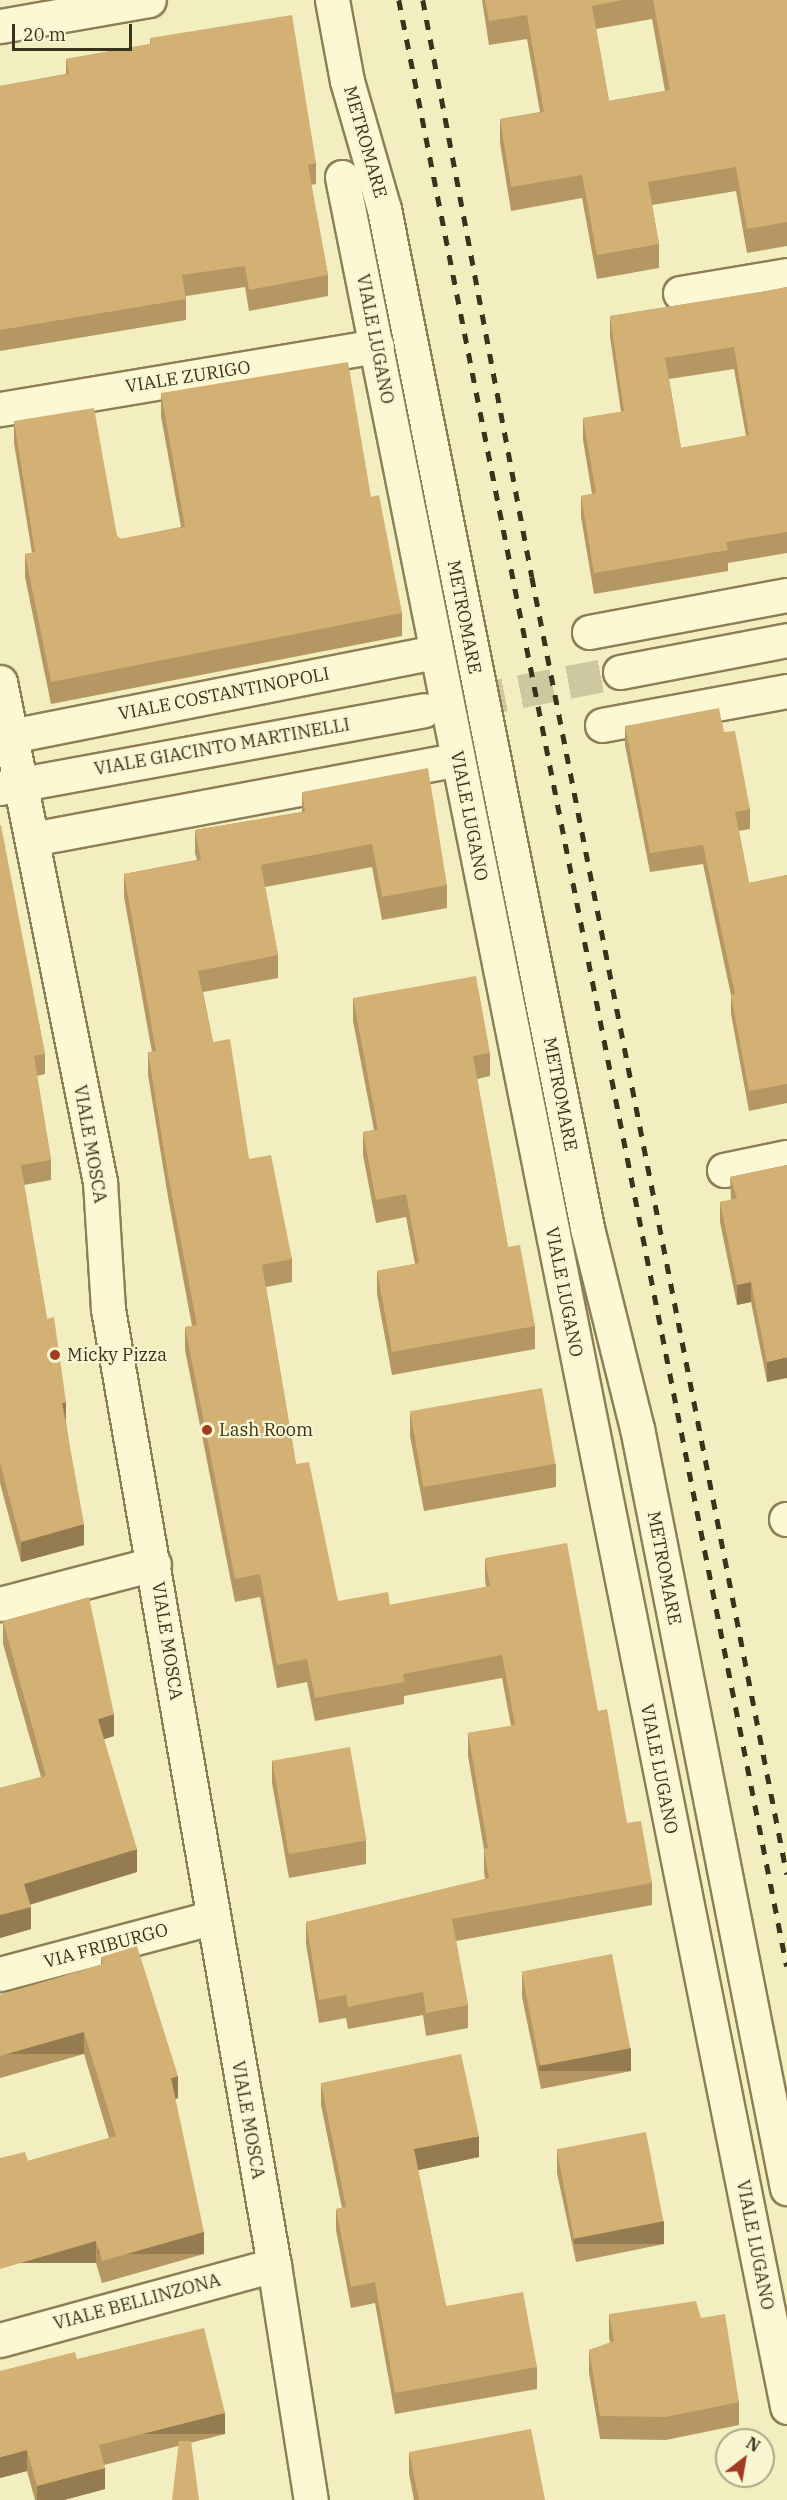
<!DOCTYPE html>
<html>
<head>
<meta charset="utf-8">
<style>
	body { margin:0 }
	#map { position:relative; width:787px; height:2500px; overflow:hidden; background:#f2eec0; font-family:"IBM Plex Serif",serif }
	div>[style] { position:absolute }
	.minor-tunnel>* { height:33px; margin-top:-16.5px; transform-origin:0; background:repeating-linear-gradient(90deg,#cdc89f 0 33px,transparent 0 49px) }
	.roads { filter:drop-shadow(2px 0 #8c7f56) drop-shadow(-2px 0 #8c7f56) drop-shadow(0 2px #8c7f56) drop-shadow(0 -2px #8c7f56) }
	.minor>* { height:33px; margin:-16.5px; padding:0 16.5px; transform-origin:16.5px; border-radius:16.5px; background:#fcf8d4 }
	.rail>* { height:4.5px; margin-top:-2.25px; transform-origin:0; background:repeating-linear-gradient(90deg,#3b321c 0 10px,transparent 0 20px) }
	.wall>* { inset:0; background:#b59763 }
	.shaded-wall>* { inset:0; background:#947b50; transform-origin:0 0 }
	.building>* { inset:0; background:#d3b073; transform-origin:0 0 }
	.dots>* { width:16px; height:16px; translate:-50% -50%; box-sizing:border-box; border:3px solid #f8f6d1; border-radius:50% }
	span { translate:-50% -50%; white-space:nowrap; text-align:center; line-height:1.15; -webkit-text-stroke:4.5px #f8f6d1; paint-order:stroke }
	.street-label { font-size:18px; color:#3b321c }
	.poi-label { font-size:18px; color:#3b321c }
	.left { translate:0 -50%; text-align:left }
	.north { position:absolute; left:715px; top:2428px; width:60px; height:60px; box-sizing:border-box; background:#f8f6d1; border:2px solid #aca889; border-radius:50%; rotate:31deg; font-size:16px; font-weight:700; line-height:24px; text-align:center; color:#3b321c }
	.north::after { content:''; display:block; margin:auto; width:21px; height:27px; background:#a13c21; clip-path:polygon(50% 0,100% 100%,50% 72%,0 100%) }
	.scale { position:absolute; left:12px; top:24px; width:120px; height:27px; box-sizing:border-box; border:3px solid #3b321c; border-top:0; padding-left:8px; font-size:18px; line-height:21px; white-space:nowrap; color:#3b321c; -webkit-text-stroke:4px #f8f6d1; paint-order:stroke }
</style>
</head>
<body>
<div id="map">
	<div class="minor-tunnel">
		<div style="left:424px;top:710px;width:200px;rotate:-11deg"></div>
	</div>
	<div class="roads">
		<div class="minor">
			<div style="left:332px;top:0;width:82px;rotate:79.5deg"></div>
			<div style="left:347px;top:81px;width:133px;rotate:73.9deg"></div>
			<div style="left:384px;top:209px;width:1039px;rotate:78.73deg"></div>
			<div style="left:587px;top:1228px;width:206px;rotate:76deg"></div>
			<div style="left:637px;top:1428px;width:775px;rotate:78.84deg"></div>
			<div style="left:0;top:26px;width:151px;rotate:-9.9deg"></div>
			<div style="left:342px;top:177px;width:2274px;rotate:78.71deg"></div>
			<div style="left:680px;top:293px;width:109px;rotate:-9.5deg"></div>
			<div style="left:0;top:409px;width:382px;rotate:-9.5deg"></div>
			<div style="left:589px;top:632px;width:201px;rotate:-10.6deg"></div>
			<div style="left:620px;top:672px;width:170px;rotate:-10.8deg"></div>
			<div style="left:0;top:682px;width:510px;rotate:78.69deg"></div>
			<div style="left:100px;top:1182px;width:127px;rotate:86.4deg"></div>
			<div style="left:108px;top:1309px;width:970px;rotate:80.15deg"></div>
			<div style="left:274px;top:2265px;width:238px;rotate:81.1deg"></div>
			<div style="left:602px;top:725px;width:188px;rotate:-10.4deg"></div>
			<div style="left:11px;top:736px;width:433px;rotate:-11.2deg"></div>
			<div style="left:0;top:788px;width:431px;rotate:-10.4deg"></div>
			<div style="left:32px;top:839px;width:433px;rotate:-10.6deg"></div>
			<div style="left:724px;top:1170px;width:64px;rotate:-11.7deg"></div>
			<div style="left:786px;top:1519px;width:1px"></div>
			<div style="left:0;top:1604px;width:159px;rotate:-14.6deg"></div>
			<div style="left:0;top:1974px;width:218px;rotate:-14.9deg"></div>
			<div style="left:0;top:2340px;width:284px;rotate:-15.3deg"></div>
		</div>
	</div>
	<div class="rail">
		<div style="left:399px;top:0;width:2004px;rotate:78.84deg"></div>
		<div style="left:423px;top:0;width:587px;rotate:79.3deg"></div>
		<div style="left:532px;top:577px;width:1322px;rotate:78.88deg"></div>
	</div>
	<div class="wall">
		<div style="clip-path:polygon(evenodd,482px 0,787px 0,787px 246px,747px 253px,736px 191px,652px 205px,659px 244px,659px 268px,597px 279px,582px 198px,511px 211px,500px 143px,500px 119px,540px 112px,527px 39px,489px 45px,482px 0,652px 19px,665px 91px,609px 101px,596px 29px,652px 19px)"></div>
		<div style="clip-path:polygon(150px 38px,316px 163px,316px 184px,311px 185px,328px 275px,328px 296px,249px 311px,245px 287px,186px 296px,186px 320px,0 351px,0 86px,66px 74px,66px 59px,150px 44px)"></div>
		<div style="clip-path:polygon(evenodd,787px 287px,787px 553px,728px 563px,728px 571px,594px 594px,581px 517px,581px 496px,592px 494px,583px 440px,583px 418px,621px 412px,610px 337px,610px 316px,767px 291px,787px 287px,734px 369px,746px 436px,681px 448px,669px 379px,734px 369px)"></div>
		<div style="clip-path:polygon(161px 393px,371px 497px,402px 613px,402px 636px,51px 704px,25px 577px,25px 554px,32px 553px,14px 443px,14px 421px,117px 536px,121px 539px,181px 527px,161px 416px)"></div>
		<div style="clip-path:polygon(625px 726px,724px 732px,750px 809px,750px 829px,739px 831px,749px 883px,787px 875px,787px 1103px,749px 1111px,731px 1014px,731px 995px,703px 864px,650px 872px,625px 745px)"></div>
		<div style="clip-path:polygon(302px 792px,447px 885px,447px 908px,382px 920px,372px 867px,265px 887px,278px 955px,278px 978px,203px 992px,213px 1042px,249px 1159px,292px 1259px,292px 1282px,266px 1287px,296px 1464px,338px 1601px,390px 1605px,486px 1587px,485px 1580px,485px 1558px,598px 1711px,627px 1823px,652px 1883px,652px 1905px,456px 1941px,468px 2005px,468px 2028px,426px 2036px,423px 2015px,348px 2029px,346px 2018px,319px 2023px,306px 1944px,306px 1922px,485px 1879px,484px 1872px,484px 1849px,468px 1756px,468px 1733px,511px 1726px,502px 1678px,404px 1696px,404px 1704px,315px 1721px,307px 1682px,277px 1688px,260px 1597px,235px 1602px,185px 1350px,185px 1327px,192px 1326px,168px 1197px,148px 1075px,148px 1052px,152px 1052px,124px 897px,124px 874px,197px 860px,195px 853px,195px 830px,302px 812px)"></div>
		<div style="clip-path:polygon(0 825px,45px 1054px,45px 1074px,37px 1076px,51px 1160px,51px 1180px,24px 1185px,47px 1319px,66px 1422px,84px 1545px,21px 1562px,0 1483px)"></div>
		<div style="clip-path:polygon(353px 998px,490px 1053px,490px 1076px,477px 1079px,508px 1247px,535px 1326px,535px 1349px,392px 1375px,377px 1294px,377px 1271px,415px 1264px,406px 1217px,376px 1223px,363px 1155px,363px 1132px,374px 1130px,353px 1021px)"></div>
		<div style="clip-path:polygon(787px 1165px,767px 1382px,751px 1302px,737px 1305px,720px 1222px,720px 1202px,731px 1200px,730px 1177px)"></div>
		<div style="clip-path:polygon(410px 1413px,556px 1464px,556px 1487px,424px 1511px,410px 1436px)"></div>
		<div style="clip-path:polygon(3px 1621px,114px 1736px,104px 1739px,137px 1872px,30px 1905px,31px 1929px,0 1938px,0 1788px,41px 1777px,3px 1644px)"></div>
		<div style="clip-path:polygon(272px 1760px,366px 1841px,366px 1864px,289px 1878px,272px 1783px)"></div>
		<div style="clip-path:polygon(101px 1957px,178px 2098px,175px 2099px,204px 2254px,102px 2283px,96px 2263px,28px 2161px,109px 2138px,84px 2054px,0 2078px,0 1995px,101px 1965px)"></div>
		<div style="clip-path:polygon(522px 1974px,631px 2071px,541px 2089px,522px 1997px)"></div>
		<div style="clip-path:polygon(321px 2083px,479px 2157px,418px 2170px,446px 2306px,537px 2367px,537px 2389px,395px 2414px,375px 2303px,351px 2308px,336px 2230px,336px 2209px,342px 2208px,321px 2105px)"></div>
		<div style="clip-path:polygon(557px 2150px,664px 2244px,576px 2262px,557px 2173px)"></div>
		<div style="clip-path:polygon(609px 2314px,701px 2318px,739px 2402px,739px 2425px,666px 2440px,600px 2439px,589px 2373px,589px 2350px,610px 2343px,609px 2337px)"></div>
		<div style="clip-path:polygon(77px 2359px,225px 2434px,104px 2465px,105px 2489px,64px 2500px,35px 2500px,27px 2471px,0 2478px)"></div>
		<div style="clip-path:polygon(409px 2452px,545px 2500px,414px 2500px,409px 2474px)"></div>
	</div>
	<div class="shaded-wall">
		<div style="clip-path:polygon(751px 1282px,751px 1302px,737px 1305px,737px 1285px)"></div>
		<div style="clip-path:polygon(787px 1357px,787px 1378px,767px 1382px,767px 1362px)"></div>
		<div style="clip-path:polygon(66px 1402px,66px 1422px,62px 1403px)"></div>
		<div style="clip-path:polygon(84px 1524px,84px 1545px,21px 1562px,21px 1542px)"></div>
		<div style="clip-path:polygon(114px 1714px,114px 1736px,98px 1741px,98px 1719px)"></div>
		<div style="clip-path:polygon(137px 1849px,137px 1872px,24px 1906px,24px 1884px)"></div>
		<div style="clip-path:polygon(31px 1907px,31px 1929px,0 1938px,0 1915px)"></div>
		<div style="left:84px;top:2032px;width:22px;height:87px;rotate:90deg"></div>
		<div style="left:631px;top:2048px;width:23px;height:92px;rotate:90deg"></div>
		<div style="clip-path:polygon(178px 2076px,178px 2098px,171px 2100px,171px 2078px)"></div>
		<div style="clip-path:polygon(479px 2136px,479px 2157px,414px 2171px,414px 2149px)"></div>
		<div style="left:664px;top:2221px;width:23px;height:90px;rotate:90deg"></div>
		<div style="left:204px;top:2232px;width:22px;height:106px;rotate:90deg"></div>
		<div style="left:96px;top:2241px;width:22px;height:100px;rotate:90deg"></div>
		<div style="left:225px;top:2413px;width:21px;height:130px;rotate:90deg"></div>
		<div style="clip-path:polygon(27px 2450px,27px 2471px,0 2478px,0 2457px)"></div>
		<div style="clip-path:polygon(105px 2468px,105px 2489px,64px 2500px,37px 2500px,37px 2486px)"></div>
	</div>
	<div class="building">
		<div style="clip-path:polygon(485px 0,623px 0,592px 6px,609px 101px,670px 90px,653px 0,787px 0,787px 222px,747px 229px,736px 167px,648px 182px,659px 244px,597px 255px,582px 175px,511px 187px,500px 119px,544px 112px,527px 15px,489px 21px)"></div>
		<div style="clip-path:polygon(292px 15px,316px 163px,308px 165px,328px 275px,249px 290px,245px 266px,182px 275px,186px 299px,0 330px,0 86px,69px 74px,66px 59px,151px 44px,150px 38px)"></div>
		<div style="clip-path:polygon(evenodd,787px 287px,787px 532px,726px 542px,728px 550px,594px 573px,581px 496px,596px 493px,583px 418px,624px 411px,610px 316px,767px 291px,787px 287px,734px 347px,749px 435px,681px 448px,665px 358px,734px 347px)"></div>
		<div style="clip-path:polygon(348px 362px,371px 497px,379px 495px,402px 613px,51px 682px,25px 554px,35px 552px,14px 421px,94px 408px,117px 536px,121px 539px,185px 527px,161px 393px)"></div>
		<div style="clip-path:polygon(719px 708px,724px 732px,735px 731px,750px 809px,735px 812px,749px 883px,787px 875px,787px 1084px,749px 1091px,731px 995px,735px 994px,703px 845px,650px 853px,625px 726px)"></div>
		<div style="clip-path:polygon(428px 768px,447px 885px,382px 897px,372px 844px,261px 865px,278px 955px,198px 971px,213px 1042px,230px 1039px,249px 1159px,271px 1155px,292px 1259px,262px 1265px,296px 1464px,309px 1462px,338px 1601px,388px 1592px,390px 1605px,490px 1586px,485px 1558px,567px 1543px,598px 1711px,607px 1709px,627px 1823px,641px 1821px,652px 1883px,452px 1919px,468px 2005px,426px 2013px,423px 1992px,348px 2007px,346px 1995px,319px 2000px,306px 1922px,489px 1878px,484px 1849px,488px 1848px,468px 1733px,515px 1725px,502px 1655px,403px 1674px,404px 1682px,315px 1698px,307px 1659px,277px 1665px,260px 1574px,235px 1579px,185px 1327px,197px 1325px,168px 1175px,148px 1052px,156px 1051px,124px 874px,201px 860px,195px 830px,305px 812px,302px 792px)"></div>
		<div style="clip-path:polygon(0 825px,1px 825px,45px 1054px,34px 1056px,51px 1160px,21px 1165px,47px 1319px,54px 1317px,66px 1402px,62px 1403px,84px 1524px,21px 1542px,0 1463px)"></div>
		<div style="clip-path:polygon(476px 976px,490px 1053px,473px 1056px,508px 1247px,520px 1245px,535px 1326px,392px 1352px,377px 1271px,419px 1263px,406px 1194px,376px 1200px,363px 1132px,378px 1130px,353px 998px)"></div>
		<div style="clip-path:polygon(787px 1165px,787px 1357px,767px 1362px,751px 1282px,737px 1285px,720px 1202px,737px 1198px,730px 1177px)"></div>
		<div style="left:542px;top:1388px;width:77px;height:134px;rotate:80deg"></div>
		<div style="clip-path:polygon(89px 1597px,114px 1714px,98px 1719px,137px 1849px,24px 1884px,31px 1907px,0 1915px,0 1788px,46px 1776px,3px 1621px)"></div>
		<div style="left:350px;top:1747px;width:95px;height:79px;rotate:80deg"></div>
		<div style="clip-path:polygon(137px 1946px,178px 2076px,171px 2078px,204px 2232px,102px 2261px,96px 2241px,0 2269px,0 2158px,25px 2152px,28px 2161px,116px 2136px,84px 2032px,0 2056px,0 1995px,103px 1964px,101px 1957px)"></div>
		<div style="left:612px;top:1954px;width:96px;height:92px;rotate:79deg"></div>
		<div style="clip-path:polygon(461px 2054px,479px 2136px,414px 2149px,446px 2306px,523px 2292px,537px 2367px,395px 2393px,375px 2282px,351px 2287px,336px 2209px,346px 2207px,321px 2083px)"></div>
		<div style="left:646px;top:2132px;width:91px;height:91px;rotate:79deg"></div>
		<div style="clip-path:polygon(696px 2301px,701px 2318px,725px 2314px,739px 2402px,666px 2417px,600px 2416px,589px 2350px,614px 2341px,609px 2314px)"></div>
		<div style="clip-path:polygon(204px 2328px,225px 2413px,99px 2445px,105px 2468px,37px 2486px,27px 2450px,0 2457px,0 2371px,75px 2352px,77px 2359px)"></div>
		<div style="clip-path:polygon(531px 2429px,545px 2500px,419px 2500px,409px 2452px)"></div>
		<div style="clip-path:polygon(179px 2441px,191px 2441px,199px 2500px,172px 2500px)"></div>
	</div>
	<div class="dots">
		<div style="left:55px;top:1355px;background:#a13c21"></div>
		<div style="left:207px;top:1430px;background:#a13c21"></div>
	</div>
	<div class="street-label">
		<span style="left:365px;top:142px;rotate:74deg">METROMARE</span>
		<span style="left:375px;top:339px;rotate:79deg">VIALE LUGANO</span>
		<span style="left:188px;top:377px;rotate:-9deg">VIALE ZURIGO</span>
		<span style="left:464px;top:617px;rotate:79deg">METROMARE</span>
		<span style="left:224px;top:694px;rotate:-11deg">VIALE COSTANTINOPOLI</span>
		<span style="left:222px;top:747px;rotate:-10deg">VIALE GIACINTO MARTINELLI</span>
		<span style="left:469px;top:816px;rotate:79deg">VIALE LUGANO</span>
		<span style="left:560px;top:1094px;rotate:79deg">METROMARE</span>
		<span style="left:90px;top:1144px;rotate:80deg">VIALE MOSCA</span>
		<span style="left:564px;top:1292px;rotate:79deg">VIALE LUGANO</span>
		<span style="left:664px;top:1568px;rotate:79deg">METROMARE</span>
		<span style="left:167px;top:1641px;rotate:81deg">VIALE MOSCA</span>
		<span style="left:659px;top:1769px;rotate:79deg">VIALE LUGANO</span>
		<span style="left:106px;top:1946px;rotate:-15deg">VIA FRIBURGO</span>
		<span style="left:248px;top:2120px;rotate:80deg">VIALE MOSCA</span>
		<span style="left:755px;top:2245px;rotate:79deg">VIALE LUGANO</span>
		<span style="left:137px;top:2302px;rotate:-15deg">VIALE BELLINZONA</span>
	</div>
	<div class="poi-label">
		<span class="left" style="left:67px;top:1355px">Micky Pizza</span>
		<span class="left" style="left:219px;top:1430px">Lash Room</span>
	</div>
	<div class="north">N</div>
	<div class="scale">20 m</div>
</div>
</body>
</html>
